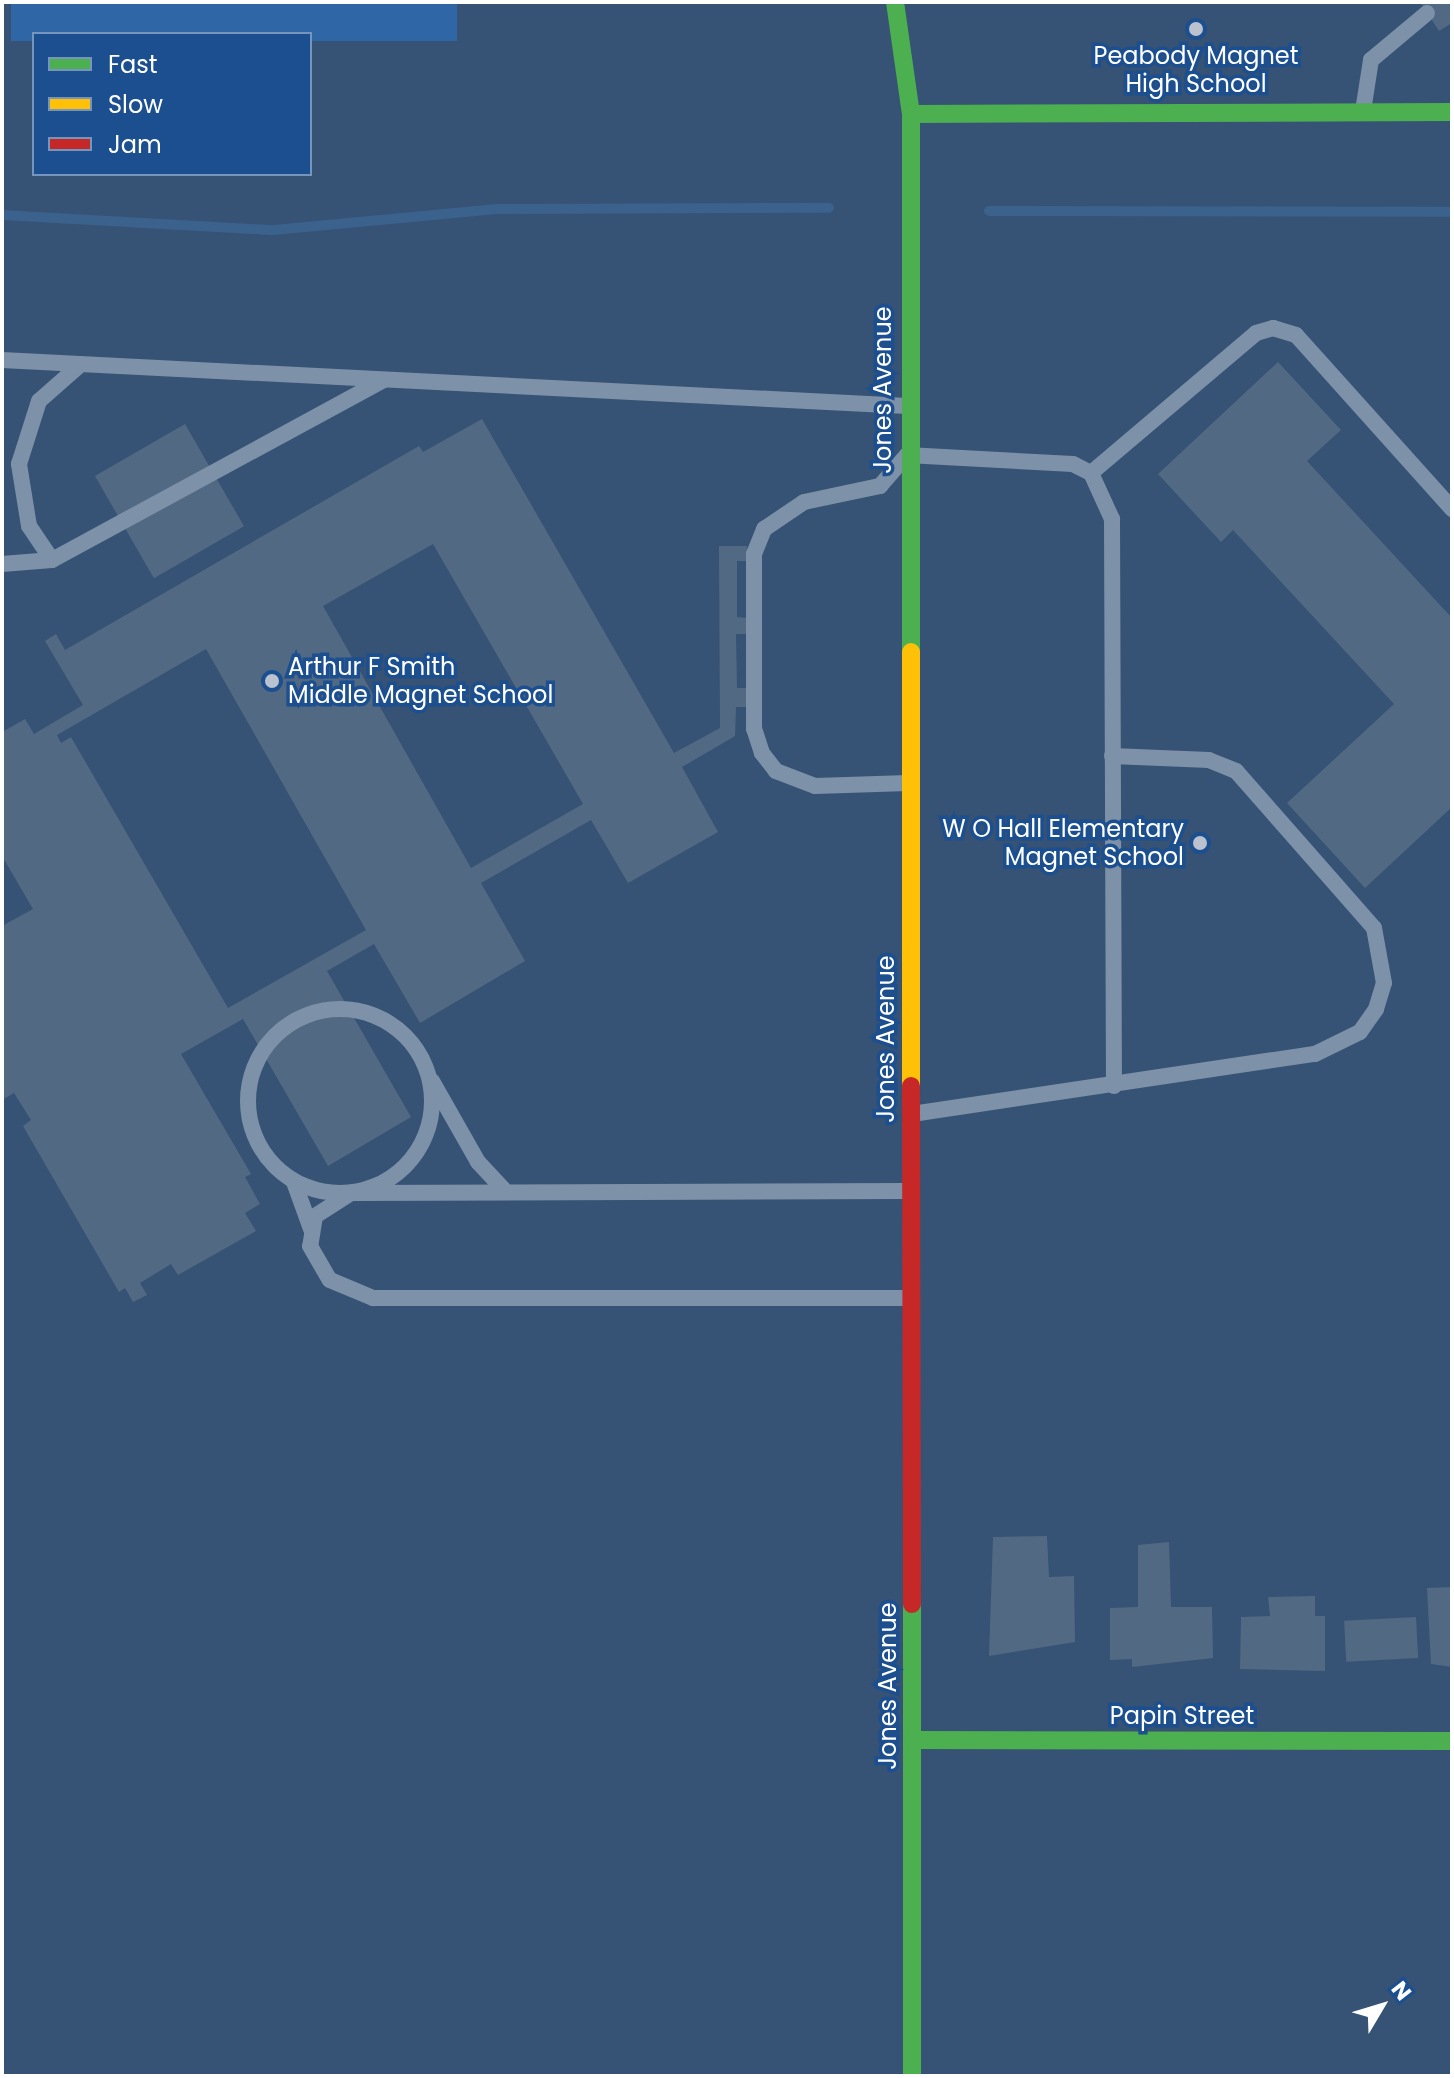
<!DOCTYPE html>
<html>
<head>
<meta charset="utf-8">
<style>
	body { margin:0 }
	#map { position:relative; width:1454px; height:2078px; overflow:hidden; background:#365274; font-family:Poppins,sans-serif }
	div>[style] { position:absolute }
	.green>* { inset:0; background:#2f66a5; transform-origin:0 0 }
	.stream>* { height:10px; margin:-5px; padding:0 5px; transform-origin:5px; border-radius:5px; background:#3b618d }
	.building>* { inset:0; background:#526984; transform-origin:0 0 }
	.lane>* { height:16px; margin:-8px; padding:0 8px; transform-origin:8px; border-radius:8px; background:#7d92a8 }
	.lane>.ring { margin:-8px; padding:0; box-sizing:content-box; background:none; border:16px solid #7d92a8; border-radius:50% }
	.fast>* { height:18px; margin:-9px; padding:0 9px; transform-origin:9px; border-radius:9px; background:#4caf50 }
	.slow>* { height:18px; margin:-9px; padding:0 9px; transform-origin:9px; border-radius:9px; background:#ffc107 }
	.jam>* { height:18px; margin:-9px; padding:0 9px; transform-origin:9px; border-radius:9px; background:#c62828 }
	.dots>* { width:22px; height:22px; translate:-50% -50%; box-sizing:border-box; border:4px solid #1b4f8f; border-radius:50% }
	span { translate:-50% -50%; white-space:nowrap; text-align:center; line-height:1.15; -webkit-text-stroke:7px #1b4f8f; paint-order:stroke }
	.poi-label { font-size:24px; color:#fff }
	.left { translate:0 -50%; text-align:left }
	.right { translate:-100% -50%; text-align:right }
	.street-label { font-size:24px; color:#fff }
	.frame { position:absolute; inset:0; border:4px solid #fff; pointer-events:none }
	.legend { position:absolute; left:32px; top:32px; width:280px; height:144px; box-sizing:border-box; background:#1b4f8f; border:2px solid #7695bc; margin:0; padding:10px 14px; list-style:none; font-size:24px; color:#fff }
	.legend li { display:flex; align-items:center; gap:16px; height:40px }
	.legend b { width:40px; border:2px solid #7695bc }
	.north { position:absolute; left:1342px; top:1966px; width:80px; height:80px; -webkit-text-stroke:6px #1b4f8f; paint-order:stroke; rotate:52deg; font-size:22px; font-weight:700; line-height:32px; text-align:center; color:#fff }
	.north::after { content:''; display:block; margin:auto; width:28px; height:36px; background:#fff; clip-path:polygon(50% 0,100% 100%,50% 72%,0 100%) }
</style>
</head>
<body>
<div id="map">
	<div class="green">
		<div style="left:11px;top:2px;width:446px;height:39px"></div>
	</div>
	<div class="stream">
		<div style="left:989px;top:211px;width:463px;rotate:0.1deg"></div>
		<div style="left:2px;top:215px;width:272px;rotate:3.2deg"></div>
		<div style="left:274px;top:230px;width:224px;rotate:-5.4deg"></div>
		<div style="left:497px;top:209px;width:332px;rotate:-0.2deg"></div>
	</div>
	<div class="building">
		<div style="clip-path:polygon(1420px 2px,1452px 2px,1452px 23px,1439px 31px)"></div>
		<div style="clip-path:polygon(1278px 362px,1341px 430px,1307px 461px,1452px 618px,1452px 807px,1365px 888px,1287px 803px,1394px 704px,1233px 530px,1221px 542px,1158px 474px)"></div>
		<div style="clip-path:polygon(evenodd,482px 419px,674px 753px,720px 728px,719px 546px,747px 546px,746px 561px,737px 561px,737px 617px,747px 618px,747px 634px,736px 634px,737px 688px,748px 688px,749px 707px,736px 707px,735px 736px,682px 767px,718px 832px,628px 883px,591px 820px,481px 883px,525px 961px,420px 1023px,374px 944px,327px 971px,411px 1117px,328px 1166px,243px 1019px,181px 1054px,251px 1174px,245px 1177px,260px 1204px,245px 1213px,256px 1231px,178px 1275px,171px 1264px,140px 1283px,147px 1295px,133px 1302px,125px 1288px,119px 1292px,23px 1126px,31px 1120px,14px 1093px,2px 1100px,2px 926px,33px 909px,2px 856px,2px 732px,25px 719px,34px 734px,83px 705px,45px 641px,56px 634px,65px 650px,419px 446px,423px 452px,482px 419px,433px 544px,583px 804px,471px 868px,323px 606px,433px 544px,482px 419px,206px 649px,366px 930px,228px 1008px,71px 737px,61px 743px,57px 735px,206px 649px)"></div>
		<div style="left:185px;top:424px;width:118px;height:104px;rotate:60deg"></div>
		<div style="clip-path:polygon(1047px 1536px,1049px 1577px,1074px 1576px,1075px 1642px,989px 1656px,993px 1537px)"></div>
		<div style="clip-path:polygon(1169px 1542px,1171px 1607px,1212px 1607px,1213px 1658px,1132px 1667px,1132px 1659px,1110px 1660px,1110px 1608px,1138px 1607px,1138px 1545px)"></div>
		<div style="clip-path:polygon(1452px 1587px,1452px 1667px,1431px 1664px,1427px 1588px)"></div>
		<div style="clip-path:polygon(1315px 1596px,1315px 1616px,1325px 1616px,1325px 1671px,1240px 1669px,1241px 1617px,1270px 1616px,1268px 1597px)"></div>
		<div style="left:1416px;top:1617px;width:41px;height:72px;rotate:87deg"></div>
	</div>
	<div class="lane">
		<div style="left:1363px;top:111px;width:52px;rotate:-81.1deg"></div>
		<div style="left:1371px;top:60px;width:73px;rotate:-40deg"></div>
		<div style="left:2px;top:360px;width:906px;rotate:2.91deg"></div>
		<div style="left:1091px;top:473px;width:216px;rotate:-40.3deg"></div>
		<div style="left:1256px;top:333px;width:18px;rotate:-16deg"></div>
		<div style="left:1273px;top:328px;width:24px;rotate:17deg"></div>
		<div style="left:1296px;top:335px;width:234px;rotate:48.1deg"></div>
		<div style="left:52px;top:560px;width:41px;rotate:-124.1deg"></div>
		<div style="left:29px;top:526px;width:63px;rotate:-99.2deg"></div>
		<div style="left:19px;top:464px;width:66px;rotate:-72.4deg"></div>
		<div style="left:39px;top:401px;width:56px;rotate:-41.4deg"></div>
		<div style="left:2px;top:564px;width:50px;rotate:-4.6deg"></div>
		<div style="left:52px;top:560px;width:377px;rotate:-28.5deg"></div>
		<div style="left:908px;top:783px;width:93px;rotate:178.2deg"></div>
		<div style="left:815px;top:786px;width:42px;rotate:-159deg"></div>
		<div style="left:776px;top:771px;width:23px;rotate:-128deg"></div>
		<div style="left:762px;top:753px;width:25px;rotate:-108deg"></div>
		<div style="left:754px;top:729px;width:175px;rotate:-90deg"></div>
		<div style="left:754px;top:554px;width:27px;rotate:-68deg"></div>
		<div style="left:764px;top:529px;width:48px;rotate:-34deg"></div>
		<div style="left:804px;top:502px;width:78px;rotate:-11.9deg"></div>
		<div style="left:880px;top:486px;width:41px;rotate:-48.9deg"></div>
		<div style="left:907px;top:455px;width:166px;rotate:3.1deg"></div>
		<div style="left:1073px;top:464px;width:20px;rotate:27deg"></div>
		<div style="left:1091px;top:473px;width:51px;rotate:65.5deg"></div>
		<div style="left:1112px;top:519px;width:567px;rotate:89.8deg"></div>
		<div class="ring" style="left:248px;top:1009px;width:168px;height:168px"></div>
		<div style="left:432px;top:1081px;width:93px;rotate:60.4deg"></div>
		<div style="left:478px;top:1162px;width:41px;rotate:47deg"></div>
		<div style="left:912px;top:1114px;width:407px;rotate:-8.5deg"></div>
		<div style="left:1315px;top:1054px;width:50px;rotate:-26.1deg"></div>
		<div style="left:1360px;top:1032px;width:28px;rotate:-55deg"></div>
		<div style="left:1376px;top:1009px;width:27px;rotate:-73deg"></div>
		<div style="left:1384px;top:983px;width:56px;rotate:-100.3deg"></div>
		<div style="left:1374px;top:928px;width:209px;rotate:-131.3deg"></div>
		<div style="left:1236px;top:771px;width:29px;rotate:-158deg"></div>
		<div style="left:1209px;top:760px;width:97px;rotate:-177.6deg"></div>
		<div style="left:294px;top:1182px;width:50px;rotate:70.1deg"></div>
		<div style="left:909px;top:1191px;width:558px;rotate:179.79deg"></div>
		<div style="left:351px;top:1193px;width:43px;rotate:147.4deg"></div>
		<div style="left:315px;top:1216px;width:30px;rotate:99deg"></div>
		<div style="left:310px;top:1246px;width:39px;rotate:60deg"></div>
		<div style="left:330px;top:1280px;width:47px;rotate:22.7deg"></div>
		<div style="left:373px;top:1298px;width:538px"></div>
	</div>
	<div class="fast">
		<div style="left:895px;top:2px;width:113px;rotate:81.9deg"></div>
		<div style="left:911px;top:114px;width:538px;rotate:90deg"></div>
		<div style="left:911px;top:114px;width:541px;rotate:-0.21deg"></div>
		<div style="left:912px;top:1604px;width:472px;rotate:90deg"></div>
		<div style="left:913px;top:1740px;width:539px;rotate:0.11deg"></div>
	</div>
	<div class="slow">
		<div style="left:911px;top:652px;width:434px;rotate:90deg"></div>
	</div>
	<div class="jam">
		<div style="left:911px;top:1086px;width:518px;rotate:89.89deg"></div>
	</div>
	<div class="dots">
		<div style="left:1196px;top:29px;background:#b9c2ce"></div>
		<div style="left:272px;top:681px;background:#b9c2ce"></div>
		<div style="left:1200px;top:843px;background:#b9c2ce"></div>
	</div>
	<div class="poi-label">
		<span style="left:1196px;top:70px">Peabody Magnet<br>High School</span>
		<span class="left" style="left:288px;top:681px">Arthur F Smith<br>Middle Magnet School</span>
		<span class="right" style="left:1184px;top:843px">W O Hall Elementary<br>Magnet School</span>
	</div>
	<div class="street-label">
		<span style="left:883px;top:390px;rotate:-90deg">Jones Avenue</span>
		<span style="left:886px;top:1039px;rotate:-90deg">Jones Avenue</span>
		<span style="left:888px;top:1686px;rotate:-90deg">Jones Avenue</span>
		<span style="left:1182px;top:1716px">Papin Street</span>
	</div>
	<div class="frame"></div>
	<ul class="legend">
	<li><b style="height:10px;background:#4caf50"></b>Fast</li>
	<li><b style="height:10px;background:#ffc107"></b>Slow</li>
	<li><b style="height:10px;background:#c62828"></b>Jam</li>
	</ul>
	<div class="north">N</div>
</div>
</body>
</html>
